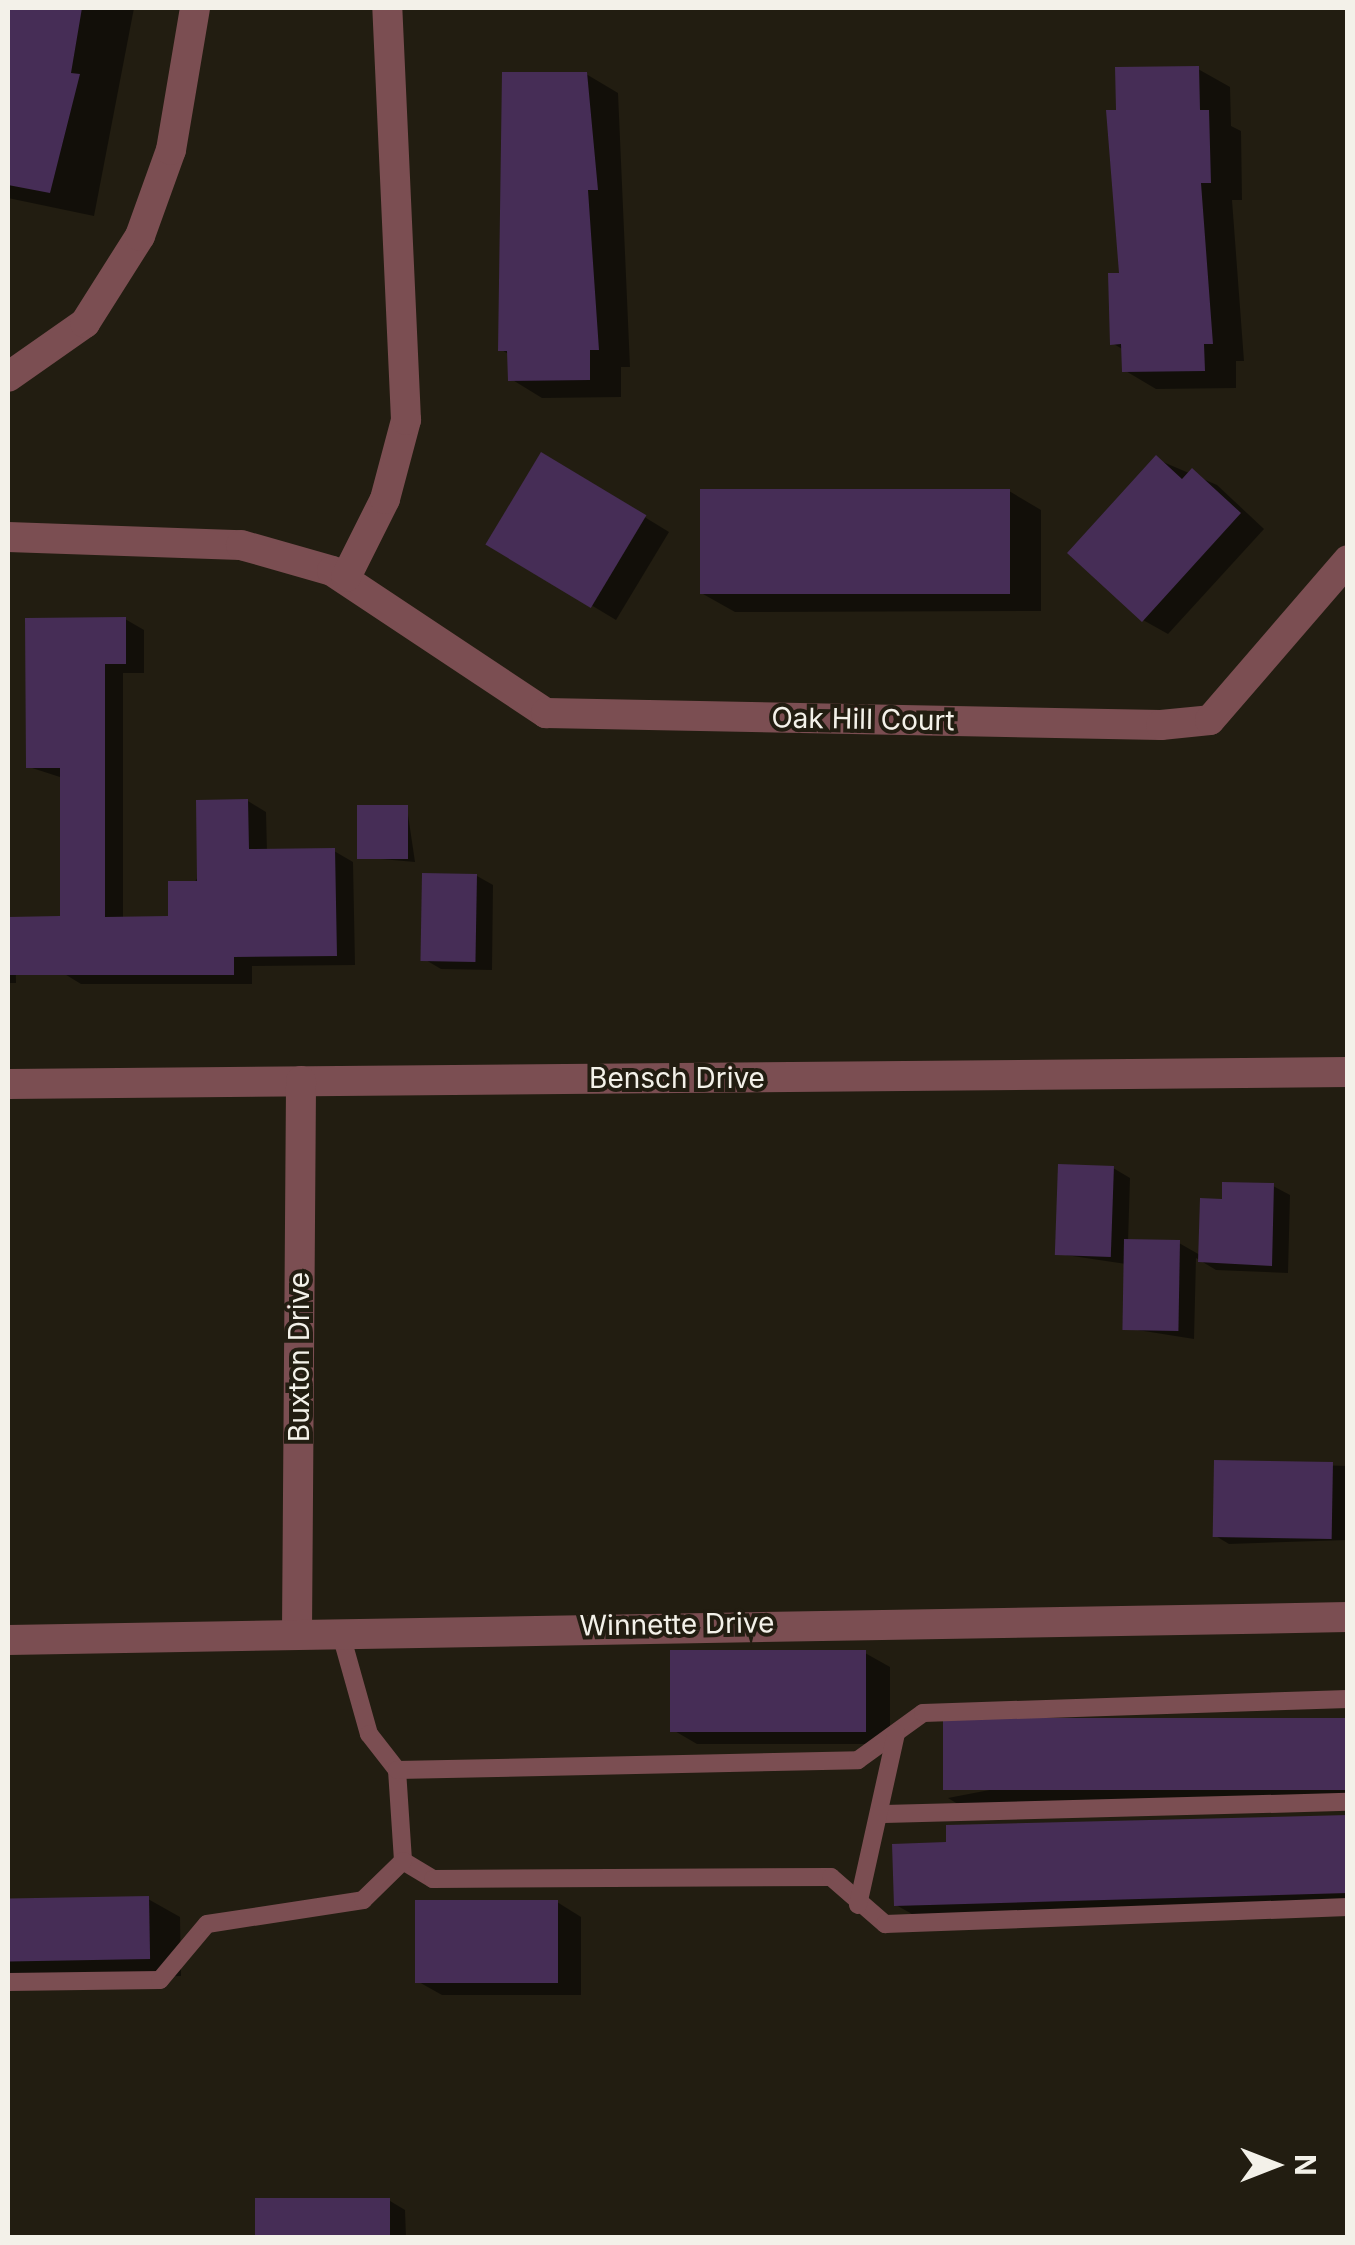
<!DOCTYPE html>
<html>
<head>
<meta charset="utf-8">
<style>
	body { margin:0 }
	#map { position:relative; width:1355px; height:2245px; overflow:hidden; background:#221d11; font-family:Inter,sans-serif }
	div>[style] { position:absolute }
	.shadow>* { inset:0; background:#0007 }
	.building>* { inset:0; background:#462d56; transform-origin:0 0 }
	.lane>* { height:18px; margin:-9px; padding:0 9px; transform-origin:9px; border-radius:9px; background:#7b4e52 }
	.street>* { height:30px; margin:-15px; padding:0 15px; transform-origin:15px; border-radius:15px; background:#7b4e52 }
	span { translate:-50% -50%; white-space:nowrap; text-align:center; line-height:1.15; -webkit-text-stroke:8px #221d11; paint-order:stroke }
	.street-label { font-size:28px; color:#f3f1e9 }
	.frame { position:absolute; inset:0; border:10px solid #f3f1e9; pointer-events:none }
	.north { position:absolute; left:1225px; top:2115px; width:100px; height:100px; -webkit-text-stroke:8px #221d11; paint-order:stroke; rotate:90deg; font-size:28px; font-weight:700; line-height:40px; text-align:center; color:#f3f1e9 }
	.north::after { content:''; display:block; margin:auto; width:35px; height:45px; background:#f3f1e9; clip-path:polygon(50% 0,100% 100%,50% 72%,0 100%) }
</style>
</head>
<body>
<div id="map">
	<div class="shadow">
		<div style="clip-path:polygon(8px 8px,134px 8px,94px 216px,8px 198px)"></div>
		<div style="clip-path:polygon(1198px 69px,1230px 87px,1231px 126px,1241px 131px,1242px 200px,1232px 200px,1244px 361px,1236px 361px,1236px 388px,1156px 389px,1124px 370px,1124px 350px,1112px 343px,1122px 276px,1119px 113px)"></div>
		<div style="clip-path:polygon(586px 74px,618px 93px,630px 367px,621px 367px,621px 397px,542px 398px,511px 379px,510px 355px,500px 349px,504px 75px)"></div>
		<div style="clip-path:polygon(1156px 459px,1217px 485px,1264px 529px,1168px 634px,1143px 620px)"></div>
		<div style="clip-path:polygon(566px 469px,669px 532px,616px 620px,488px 543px)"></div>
		<div style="clip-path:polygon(1009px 491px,1041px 510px,1041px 611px,735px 612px,703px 594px)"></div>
		<div style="clip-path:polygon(125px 619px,144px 630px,144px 673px,123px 673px,123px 919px,171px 918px,248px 801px,266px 812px,267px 852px,334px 851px,353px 862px,355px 965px,252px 966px,252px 984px,81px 984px,63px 973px,63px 778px,29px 767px)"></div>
		<div style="clip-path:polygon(407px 808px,415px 862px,359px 857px)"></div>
		<div style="clip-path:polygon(477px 876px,493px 885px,492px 970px,441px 969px,424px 959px)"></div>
		<div style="clip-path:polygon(8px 925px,15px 930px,16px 983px,8px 983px)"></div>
		<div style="clip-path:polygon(1113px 1168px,1130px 1178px,1128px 1242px,1179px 1243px,1200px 1255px,1224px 1201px,1273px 1186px,1290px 1195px,1288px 1273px,1216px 1270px,1196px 1258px,1194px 1339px,1125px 1328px,1126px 1264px,1059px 1254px)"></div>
		<div style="clip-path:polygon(1216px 1462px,1348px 1466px,1348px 1540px,1229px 1544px,1214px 1535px)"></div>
		<div style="clip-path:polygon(865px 1653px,890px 1667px,890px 1744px,697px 1744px,673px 1730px)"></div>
		<div style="clip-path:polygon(1348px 1721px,1348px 1807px,979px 1817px,948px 1798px)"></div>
		<div style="clip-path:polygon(1348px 1817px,1348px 1911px,928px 1923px,896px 1905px)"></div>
		<div style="clip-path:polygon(148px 1899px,180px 1917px,181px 1976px,8px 1980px,8px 1902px)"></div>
		<div style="clip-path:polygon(557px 1902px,581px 1917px,581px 1995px,442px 1995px,417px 1981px)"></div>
		<div style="clip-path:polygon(390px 2201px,405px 2210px,406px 2238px,258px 2238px)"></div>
	</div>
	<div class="building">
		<div style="clip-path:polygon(8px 8px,82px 8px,71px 73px,80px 74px,50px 193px,8px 185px)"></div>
		<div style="clip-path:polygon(1199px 66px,1200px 110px,1209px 110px,1211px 183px,1201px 183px,1213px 344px,1204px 344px,1205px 371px,1122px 372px,1121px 344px,1110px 345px,1108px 273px,1119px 273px,1106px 110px,1116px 110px,1115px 67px)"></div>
		<div style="clip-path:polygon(502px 72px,587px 72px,598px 190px,588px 190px,599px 350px,590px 350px,590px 380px,508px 381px,507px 351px,498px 351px)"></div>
		<div style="left:541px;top:452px;width:123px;height:108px;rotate:31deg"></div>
		<div style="clip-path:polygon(1156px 455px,1182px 479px,1192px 468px,1241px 513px,1142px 622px,1067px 553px)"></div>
		<div style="left:1010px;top:489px;width:105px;height:310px;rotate:90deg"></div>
		<div style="clip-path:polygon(126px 617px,126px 664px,105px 664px,105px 917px,168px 916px,168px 881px,197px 881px,196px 800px,248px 799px,249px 849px,335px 848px,337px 956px,234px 957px,234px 975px,8px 975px,8px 917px,60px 916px,60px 768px,26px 768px,25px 618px)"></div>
		<div style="left:357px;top:805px;width:51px;height:54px"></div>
		<div style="left:422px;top:873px;width:55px;height:88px;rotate:1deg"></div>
		<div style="left:1058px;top:1164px;width:56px;height:91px;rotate:2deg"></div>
		<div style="clip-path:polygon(1222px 1182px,1274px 1183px,1272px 1266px,1198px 1262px,1200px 1198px,1222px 1199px)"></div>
		<div style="left:1124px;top:1239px;width:56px;height:91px;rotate:1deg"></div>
		<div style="left:1214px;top:1460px;width:119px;height:77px;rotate:1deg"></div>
		<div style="left:670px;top:1650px;width:196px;height:82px"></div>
		<div style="left:1348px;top:1718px;width:72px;height:405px;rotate:90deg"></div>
		<div style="clip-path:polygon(1348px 1815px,1348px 1893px,894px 1906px,892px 1844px,946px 1842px,946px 1825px)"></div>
		<div style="left:149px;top:1896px;width:63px;height:141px;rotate:89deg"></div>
		<div style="left:415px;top:1900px;width:143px;height:83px"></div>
		<div style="left:255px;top:2198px;width:135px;height:40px"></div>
	</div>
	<div class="lane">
		<div style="left:340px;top:1631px;width:107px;rotate:74.3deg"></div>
		<div style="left:369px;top:1734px;width:46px;rotate:52.1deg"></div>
		<div style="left:397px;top:1770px;width:91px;rotate:86.2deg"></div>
		<div style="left:403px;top:1861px;width:35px;rotate:31deg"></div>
		<div style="left:433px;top:1879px;width:398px;rotate:-0.3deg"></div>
		<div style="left:831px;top:1877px;width:72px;rotate:41deg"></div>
		<div style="left:885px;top:1924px;width:463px;rotate:-2.1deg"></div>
		<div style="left:397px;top:1770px;width:461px;rotate:-1.2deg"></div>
		<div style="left:858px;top:1760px;width:80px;rotate:-35.9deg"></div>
		<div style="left:923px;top:1713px;width:425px;rotate:-1.9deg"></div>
		<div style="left:884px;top:1814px;width:464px;rotate:-1.5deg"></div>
		<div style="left:858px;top:1905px;width:176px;rotate:-77.5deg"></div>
		<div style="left:8px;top:1982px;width:152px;rotate:-0.8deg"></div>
		<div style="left:160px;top:1980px;width:73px;rotate:-50deg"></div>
		<div style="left:207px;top:1924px;width:158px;rotate:-8.7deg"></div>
		<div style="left:363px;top:1900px;width:56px;rotate:-44.3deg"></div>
	</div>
	<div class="street">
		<div style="left:8px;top:377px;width:94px;rotate:-35deg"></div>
		<div style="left:85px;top:323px;width:103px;rotate:-57.7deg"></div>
		<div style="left:140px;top:236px;width:91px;rotate:-70.2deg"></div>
		<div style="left:171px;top:150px;width:144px;rotate:-80.4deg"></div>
		<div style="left:8px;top:537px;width:233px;rotate:2deg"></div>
		<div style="left:241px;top:545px;width:95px;rotate:15.9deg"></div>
		<div style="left:332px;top:571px;width:257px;rotate:33.6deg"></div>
		<div style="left:546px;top:713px;width:615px;rotate:1.12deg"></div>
		<div style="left:1161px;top:725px;width:49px;rotate:-5.8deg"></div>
		<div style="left:1210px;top:720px;width:211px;rotate:-49.2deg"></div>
		<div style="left:346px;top:577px;width:87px;rotate:-63.4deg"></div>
		<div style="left:385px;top:499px;width:82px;rotate:-75.1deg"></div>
		<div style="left:406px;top:420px;width:412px;rotate:-92.6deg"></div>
		<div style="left:8px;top:1084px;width:1340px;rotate:-0.51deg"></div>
		<div style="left:297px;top:1632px;width:551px;rotate:-89.58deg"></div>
		<div style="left:8px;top:1640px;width:1340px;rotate:-0.98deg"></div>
	</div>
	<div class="street-label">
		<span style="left:863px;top:719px;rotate:1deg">Oak Hill Court</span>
		<span style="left:677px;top:1078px">Bensch Drive</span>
		<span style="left:299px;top:1357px;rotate:-90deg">Buxton Drive</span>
		<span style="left:677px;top:1624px;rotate:-1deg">Winnette Drive</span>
	</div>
	<div class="frame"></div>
	<div class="north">N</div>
</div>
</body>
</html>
